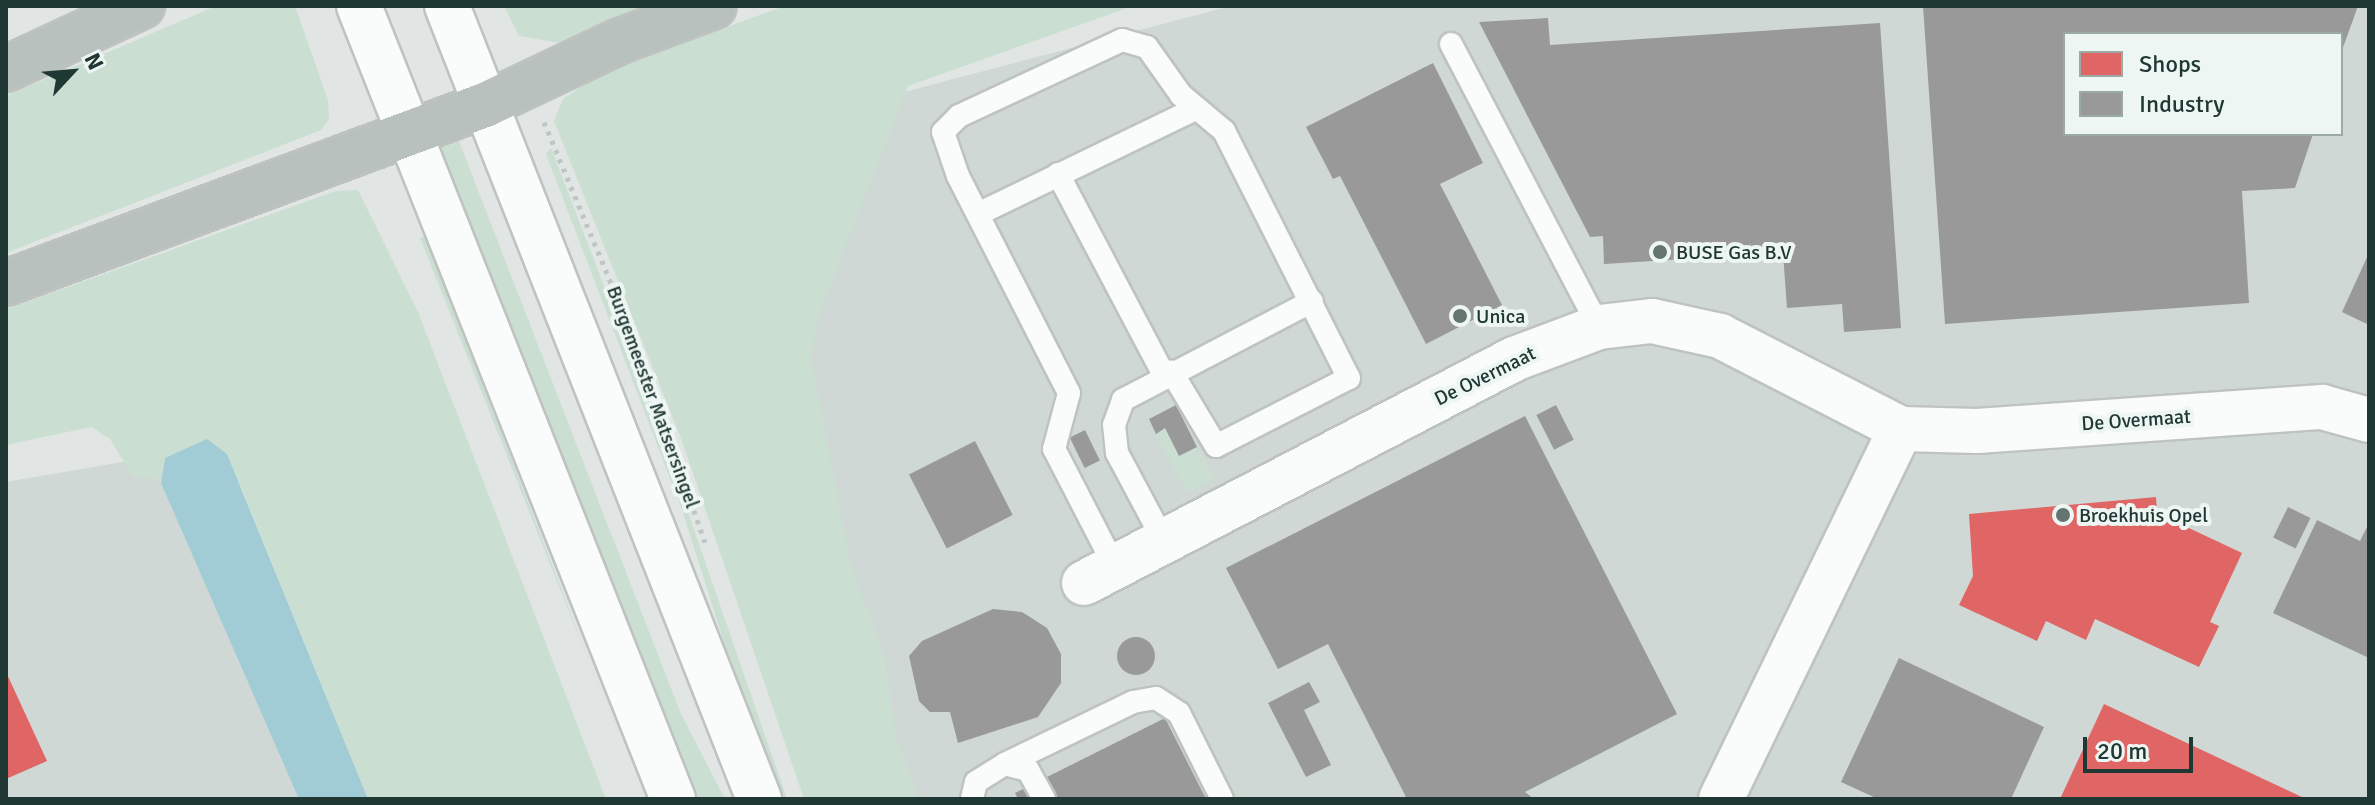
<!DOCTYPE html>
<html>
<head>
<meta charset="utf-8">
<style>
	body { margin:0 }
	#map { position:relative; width:2375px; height:805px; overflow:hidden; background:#e1e6e4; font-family:Signika,sans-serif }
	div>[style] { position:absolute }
	.built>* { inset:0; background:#cfd8d4 }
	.green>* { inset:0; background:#cadfd1 }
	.water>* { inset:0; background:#a2ccd5 }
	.shops>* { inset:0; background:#e06666 }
	.industry>* { inset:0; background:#999; transform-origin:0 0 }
	.round { border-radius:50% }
	.path>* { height:5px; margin-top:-2.5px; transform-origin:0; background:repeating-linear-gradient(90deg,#bfc7c5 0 4px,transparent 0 10px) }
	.roads { filter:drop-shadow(2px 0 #bec3c1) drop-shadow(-2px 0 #bec3c1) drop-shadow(0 2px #bec3c1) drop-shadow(0 -2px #bec3c1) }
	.service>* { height:22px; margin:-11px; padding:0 11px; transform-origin:11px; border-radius:11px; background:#fafbfb }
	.minor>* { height:44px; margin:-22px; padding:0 22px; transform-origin:22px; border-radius:22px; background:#fafbfb }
	.secondary>* { height:44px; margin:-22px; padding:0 22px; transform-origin:22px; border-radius:22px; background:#fafbfb }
	.motorway>* { height:44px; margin:-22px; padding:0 22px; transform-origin:22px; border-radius:22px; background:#b9c1bf }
	.dots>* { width:22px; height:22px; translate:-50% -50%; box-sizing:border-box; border:4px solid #eef6f3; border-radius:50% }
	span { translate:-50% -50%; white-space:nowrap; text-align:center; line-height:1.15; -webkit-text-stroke:8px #eef6f3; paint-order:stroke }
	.poi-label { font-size:20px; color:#203833 }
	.left { translate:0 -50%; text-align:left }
	.street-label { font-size:20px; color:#203833 }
	.frame { position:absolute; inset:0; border:8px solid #203833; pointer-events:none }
	.legend { position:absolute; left:2063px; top:32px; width:280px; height:104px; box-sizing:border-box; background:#eef6f3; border:2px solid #9caaa6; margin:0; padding:10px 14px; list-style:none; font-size:24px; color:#203833 }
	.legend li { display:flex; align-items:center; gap:16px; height:40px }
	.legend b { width:40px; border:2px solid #9caaa6 }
	.north { position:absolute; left:32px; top:32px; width:80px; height:80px; -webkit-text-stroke:6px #eef6f3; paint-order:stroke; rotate:64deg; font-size:22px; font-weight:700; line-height:32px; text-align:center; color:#203833 }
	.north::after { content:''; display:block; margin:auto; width:28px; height:36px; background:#203833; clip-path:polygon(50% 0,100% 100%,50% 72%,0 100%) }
	.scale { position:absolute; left:2083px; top:737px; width:110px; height:36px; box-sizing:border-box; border:4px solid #203833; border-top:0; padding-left:10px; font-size:24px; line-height:28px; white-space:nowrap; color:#203833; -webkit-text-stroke:6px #eef6f3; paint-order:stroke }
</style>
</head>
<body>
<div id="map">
	<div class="built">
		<div style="clip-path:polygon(evenodd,1231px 6px,2369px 6px,2369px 799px,874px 799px,646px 160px,1231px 6px,2065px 34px,2341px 34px,2341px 134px,2065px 134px,2065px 34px)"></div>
		<div style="clip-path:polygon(157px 456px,304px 799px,6px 799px,6px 482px)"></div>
	</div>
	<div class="green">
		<div style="clip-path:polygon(216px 6px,295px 6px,328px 100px,329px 119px,321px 130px,6px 253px,6px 96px)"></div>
		<div style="clip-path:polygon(504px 6px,680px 6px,571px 45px,519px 36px)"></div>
		<div style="clip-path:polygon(785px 6px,1133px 6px,908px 86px,819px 314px,811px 358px,851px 566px,884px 655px,897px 741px,919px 799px,804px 799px,682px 441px,554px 121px,563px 99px,605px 71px)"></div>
		<div style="clip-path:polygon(457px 136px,681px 714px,725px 799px,693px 799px,434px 145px)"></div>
		<div style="clip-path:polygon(551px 148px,662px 437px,787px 799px,779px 799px,757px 746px,682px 510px,546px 154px)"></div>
		<div style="clip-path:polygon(358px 190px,418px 312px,606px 799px,368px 799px,239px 482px,165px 458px,161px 479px,133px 477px,110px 439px,91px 427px,6px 445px,6px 309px,336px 191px)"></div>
		<div style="clip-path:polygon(426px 236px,586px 653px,644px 799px,420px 238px)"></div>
		<div style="clip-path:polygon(1165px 428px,1197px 447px,1214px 479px,1187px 492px,1156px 434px)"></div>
	</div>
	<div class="water">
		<div style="clip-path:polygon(207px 439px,227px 454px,368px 799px,299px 799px,161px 483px,165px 458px)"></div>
	</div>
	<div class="shops">
		<div style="clip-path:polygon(2156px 497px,2157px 513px,2242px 553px,2210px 622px,2219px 626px,2199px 667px,2095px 619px,2086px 640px,2046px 621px,2037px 641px,1959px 605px,1973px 576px,1969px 514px)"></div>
		<div style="clip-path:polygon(6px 672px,47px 761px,6px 779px)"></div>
		<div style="clip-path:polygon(2104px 704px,2306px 799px,2060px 799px)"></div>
	</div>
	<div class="industry">
		<div style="clip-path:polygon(1923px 6px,2358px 6px,2341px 53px,2341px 34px,2065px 34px,2065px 134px,2313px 134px,2295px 188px,2242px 191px,2249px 303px,1945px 324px)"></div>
		<div style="clip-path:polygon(1548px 18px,1550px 45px,1880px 23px,1901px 328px,1844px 332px,1842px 304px,1787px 308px,1783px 253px,1604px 264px,1603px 236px,1590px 237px,1479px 22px)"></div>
		<div style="clip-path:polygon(1433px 63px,1483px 163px,1440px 184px,1502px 305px,1426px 344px,1340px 176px,1333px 179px,1306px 127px)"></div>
		<div style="clip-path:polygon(2369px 253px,2369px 325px,2342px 312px)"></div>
		<div style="clip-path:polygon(1176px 405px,1197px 447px,1179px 456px,1165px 428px,1156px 434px,1149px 419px)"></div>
		<div style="left:1556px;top:405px;width:39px;height:22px;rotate:63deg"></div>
		<div style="clip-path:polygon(1525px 416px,1677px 714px,1525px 792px,1534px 799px,1407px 799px,1328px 644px,1278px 669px,1226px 568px)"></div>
		<div style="left:1085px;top:430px;width:34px;height:17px;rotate:64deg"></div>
		<div style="left:975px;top:441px;width:83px;height:74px;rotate:63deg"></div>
		<div style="left:2288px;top:507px;width:25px;height:34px;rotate:26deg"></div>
		<div style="clip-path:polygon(2317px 520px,2360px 541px,2369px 523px,2369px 658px,2273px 613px)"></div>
		<div style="clip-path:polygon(993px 609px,1022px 612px,1047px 628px,1061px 654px,1061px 683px,1038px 717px,958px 743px,950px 712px,930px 712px,919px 701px,909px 656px,922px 641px)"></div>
		<div class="round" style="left:1117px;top:637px;width:38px;height:38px"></div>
		<div style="clip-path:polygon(1899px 658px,2044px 727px,2011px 799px,1878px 799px,1841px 782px)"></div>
		<div style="clip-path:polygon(1309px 682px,1320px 702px,1304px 710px,1331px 765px,1306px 777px,1268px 703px)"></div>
		<div style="clip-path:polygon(1165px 718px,1206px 799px,1018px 799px,1015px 793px)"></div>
	</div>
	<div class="path">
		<div style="left:544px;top:122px;width:226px;rotate:67.4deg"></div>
		<div style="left:631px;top:331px;width:227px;rotate:70.7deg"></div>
	</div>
	<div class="roads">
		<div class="service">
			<div style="left:1451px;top:44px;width:319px;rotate:62.4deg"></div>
			<div style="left:1058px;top:174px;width:227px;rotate:62.2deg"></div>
			<div style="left:978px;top:214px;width:243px;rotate:-25.8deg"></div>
			<div style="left:1164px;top:541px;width:100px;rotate:-118.1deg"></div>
			<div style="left:1117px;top:453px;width:28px;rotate:-96deg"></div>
			<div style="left:1114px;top:425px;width:27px;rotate:-70deg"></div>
			<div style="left:1123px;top:400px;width:213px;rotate:-27.6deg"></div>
			<div style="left:1115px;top:567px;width:133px;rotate:-117.3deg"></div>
			<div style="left:1054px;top:449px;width:58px;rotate:-75deg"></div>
			<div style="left:1069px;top:393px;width:244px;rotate:-117.1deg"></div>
			<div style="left:958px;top:176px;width:46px;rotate:-108.8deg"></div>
			<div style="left:943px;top:132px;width:23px;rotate:-45deg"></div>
			<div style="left:959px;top:116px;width:180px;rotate:-25deg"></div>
			<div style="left:1122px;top:40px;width:26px;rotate:16deg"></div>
			<div style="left:1147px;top:47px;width:59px;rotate:54.7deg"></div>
			<div style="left:1181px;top:95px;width:56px;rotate:39.9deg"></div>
			<div style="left:1224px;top:131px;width:277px;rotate:63.2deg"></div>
			<div style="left:1349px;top:378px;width:149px;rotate:152.9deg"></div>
			<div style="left:1216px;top:446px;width:87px;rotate:-121deg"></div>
			<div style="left:1005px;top:764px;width:142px;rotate:-25.8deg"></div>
			<div style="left:1133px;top:702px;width:23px;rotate:-10deg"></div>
			<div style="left:1156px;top:698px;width:27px;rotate:33deg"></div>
			<div style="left:1179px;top:713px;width:96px;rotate:63.4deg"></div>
			<div style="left:972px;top:799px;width:17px;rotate:-77deg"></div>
			<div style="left:976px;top:782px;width:34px;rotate:-32deg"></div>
			<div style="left:1005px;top:764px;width:24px;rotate:15deg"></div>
			<div style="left:1028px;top:770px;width:33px;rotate:61deg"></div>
		</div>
		<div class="minor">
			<div style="left:1084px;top:583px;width:485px;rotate:-27.5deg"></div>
			<div style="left:1514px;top:359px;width:91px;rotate:-20.6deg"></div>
			<div style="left:1599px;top:327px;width:53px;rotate:-6.5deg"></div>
			<div style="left:1652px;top:321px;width:70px;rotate:12.4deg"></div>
			<div style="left:1720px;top:336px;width:203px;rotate:27.2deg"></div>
			<div style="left:1901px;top:429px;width:76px;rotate:1.5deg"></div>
			<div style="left:1977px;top:431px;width:346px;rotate:-4deg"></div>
			<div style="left:2322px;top:407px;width:49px;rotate:15.5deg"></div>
			<div style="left:1721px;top:799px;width:411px;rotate:-64.1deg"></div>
		</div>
		<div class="secondary">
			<div style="left:359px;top:6px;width:853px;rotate:68.4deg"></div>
			<div style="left:447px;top:6px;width:852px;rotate:68.52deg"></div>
		</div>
		<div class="motorway">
			<div style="left:6px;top:69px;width:150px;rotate:-24.9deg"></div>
			<div style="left:6px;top:283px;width:511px;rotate:-20.39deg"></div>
			<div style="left:485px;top:105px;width:149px;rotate:-25.4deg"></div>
			<div style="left:620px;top:41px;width:100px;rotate:-20.4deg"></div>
		</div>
	</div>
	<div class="dots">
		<div style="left:1660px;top:252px;background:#647571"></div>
		<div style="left:1460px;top:316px;background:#647571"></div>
		<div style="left:2063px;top:515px;background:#647571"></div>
	</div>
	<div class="poi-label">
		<span class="left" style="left:1676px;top:252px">BUSE Gas B.V</span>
		<span class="left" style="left:1476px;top:316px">Unica</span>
		<span class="left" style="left:2079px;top:515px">Broekhuis Opel</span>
	</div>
	<div class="street-label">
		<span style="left:1485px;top:376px;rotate:-26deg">De Overmaat</span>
		<span style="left:653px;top:397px;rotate:70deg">Burgemeester Matsersingel</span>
		<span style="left:2136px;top:420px;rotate:-4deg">De Overmaat</span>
	</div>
	<div class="frame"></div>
	<ul class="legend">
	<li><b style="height:22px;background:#e06666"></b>Shops</li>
	<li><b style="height:22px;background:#999"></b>Industry</li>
	</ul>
	<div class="north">N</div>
	<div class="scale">20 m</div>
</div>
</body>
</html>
